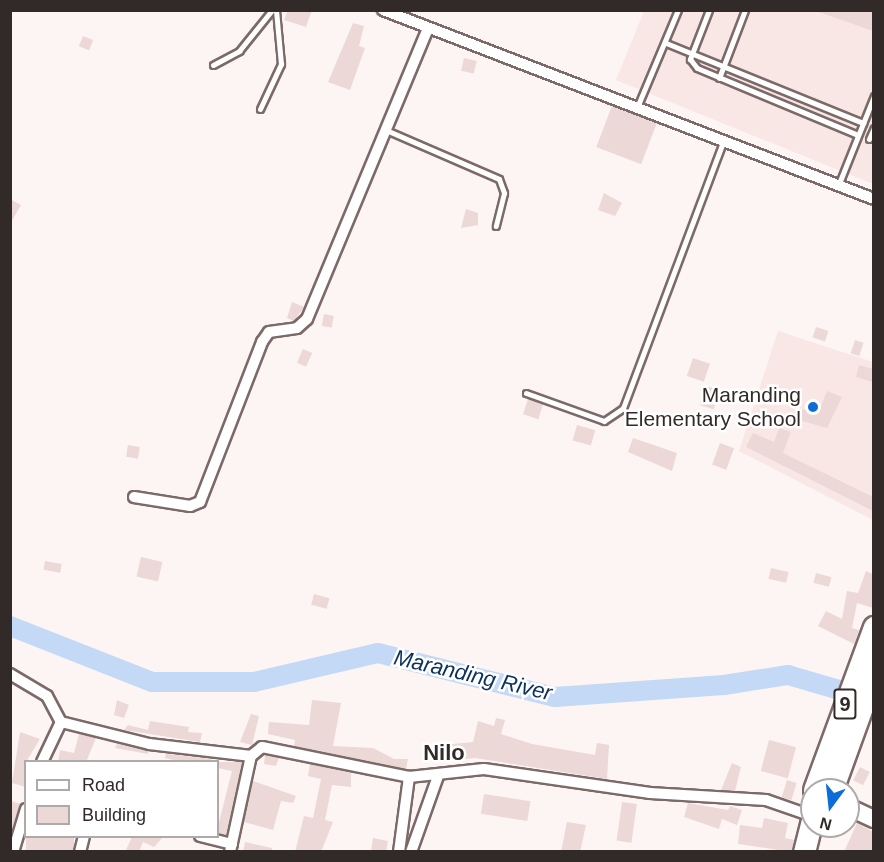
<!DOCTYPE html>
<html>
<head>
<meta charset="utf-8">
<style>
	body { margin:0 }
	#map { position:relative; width:884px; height:862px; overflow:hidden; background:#fdf5f4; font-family:Arial,sans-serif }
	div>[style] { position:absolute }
	.built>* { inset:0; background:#f8e7e5 }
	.river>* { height:20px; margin:-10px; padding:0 10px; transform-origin:10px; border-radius:10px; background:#c3d9f6 }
	.building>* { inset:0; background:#ecd8d6; transform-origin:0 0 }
	.roads { filter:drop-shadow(2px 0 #7b6a68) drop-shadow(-2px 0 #7b6a68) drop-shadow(0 2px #7b6a68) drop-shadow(0 -2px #7b6a68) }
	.lane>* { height:5px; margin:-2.5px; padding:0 2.5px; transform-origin:2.5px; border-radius:2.5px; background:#fff }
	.street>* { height:10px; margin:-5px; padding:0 5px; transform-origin:5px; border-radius:5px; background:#fff }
	.secondary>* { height:16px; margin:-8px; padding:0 8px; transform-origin:8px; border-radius:8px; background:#fff }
	.highway>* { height:21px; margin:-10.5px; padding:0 10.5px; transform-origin:10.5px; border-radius:10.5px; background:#fff }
	.dots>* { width:16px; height:16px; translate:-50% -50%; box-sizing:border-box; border:3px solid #fff; border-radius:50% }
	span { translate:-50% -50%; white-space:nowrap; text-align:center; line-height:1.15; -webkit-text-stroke:5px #fff; paint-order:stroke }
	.shield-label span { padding:2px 4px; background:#fff; border:2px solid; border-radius:4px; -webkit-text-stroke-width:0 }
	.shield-label { font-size:20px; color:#312a29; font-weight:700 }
	.poi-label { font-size:21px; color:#312a29 }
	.right { translate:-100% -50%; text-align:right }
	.water-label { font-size:22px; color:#0d305c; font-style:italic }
	.neighbourhood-label { font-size:22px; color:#312a29; font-weight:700 }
	.frame { position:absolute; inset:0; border:12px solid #312a29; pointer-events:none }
	.legend { position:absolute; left:24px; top:760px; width:195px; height:78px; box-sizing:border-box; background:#fff; border:2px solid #adaaa9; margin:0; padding:8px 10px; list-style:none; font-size:18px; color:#312a29 }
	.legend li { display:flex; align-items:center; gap:12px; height:30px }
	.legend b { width:30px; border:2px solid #adaaa9 }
	.north { position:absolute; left:800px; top:778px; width:60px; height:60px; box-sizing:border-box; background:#fff; border:2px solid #adaaa9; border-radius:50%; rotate:195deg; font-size:16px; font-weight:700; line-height:24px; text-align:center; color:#312a29 }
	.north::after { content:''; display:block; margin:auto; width:21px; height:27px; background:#0c6dd6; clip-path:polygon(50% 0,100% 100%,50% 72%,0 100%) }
</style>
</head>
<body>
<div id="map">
	<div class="built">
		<div style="clip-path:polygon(644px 11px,873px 11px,873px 184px,616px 80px)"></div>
		<div style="clip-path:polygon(778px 331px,873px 362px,873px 520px,739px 451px)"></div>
	</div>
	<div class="river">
		<div style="left:10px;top:626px;width:153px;rotate:21.5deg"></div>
		<div style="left:152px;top:682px;width:102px"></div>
		<div style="left:254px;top:682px;width:127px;rotate:-13.2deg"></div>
		<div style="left:378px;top:653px;width:182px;rotate:14deg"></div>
		<div style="left:555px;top:697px;width:169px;rotate:-4.1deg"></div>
		<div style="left:724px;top:685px;width:65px;rotate:-8.9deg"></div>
		<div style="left:788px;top:675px;width:78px;rotate:16.3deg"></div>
	</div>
	<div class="building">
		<div style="clip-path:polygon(288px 10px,312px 10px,306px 27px,284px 20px)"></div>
		<div style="clip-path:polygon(819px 10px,873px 10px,873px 31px,819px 12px)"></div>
		<div style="clip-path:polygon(353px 23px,364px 26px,359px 46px,365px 48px,350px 90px,328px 82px)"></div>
		<div style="left:83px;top:36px;width:11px;height:11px;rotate:22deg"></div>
		<div style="left:464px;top:58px;width:13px;height:13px;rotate:13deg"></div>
		<div style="left:612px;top:106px;width:48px;height:44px;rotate:21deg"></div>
		<div style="clip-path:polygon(604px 193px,622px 203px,615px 216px,598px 210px)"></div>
		<div style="clip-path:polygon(10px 199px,21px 205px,10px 224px)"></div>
		<div style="clip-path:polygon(466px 209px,478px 213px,478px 225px,461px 228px)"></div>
		<div style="clip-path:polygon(292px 302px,304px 307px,294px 321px,287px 318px)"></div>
		<div style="left:324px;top:314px;width:10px;height:12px;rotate:11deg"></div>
		<div style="left:816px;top:327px;width:13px;height:11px;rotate:18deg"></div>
		<div style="left:855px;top:340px;width:9px;height:14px;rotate:18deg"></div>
		<div style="left:303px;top:349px;width:10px;height:15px;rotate:24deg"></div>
		<div style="left:693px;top:358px;width:18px;height:19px;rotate:19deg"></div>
		<div style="clip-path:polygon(859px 365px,873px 369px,873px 382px,856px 377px)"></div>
		<div style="left:706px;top:386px;width:14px;height:20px;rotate:17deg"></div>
		<div style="clip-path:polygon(827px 391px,842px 397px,827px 428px,796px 419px,800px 408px,818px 414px)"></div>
		<div style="left:528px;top:399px;width:16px;height:16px;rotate:18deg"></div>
		<div style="left:577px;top:425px;width:19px;height:16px;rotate:16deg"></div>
		<div style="clip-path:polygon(779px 428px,791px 432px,783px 453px,873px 497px,873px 511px,746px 447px,753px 433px,774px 442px)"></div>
		<div style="clip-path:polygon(633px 438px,677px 453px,672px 471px,628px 452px)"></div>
		<div style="left:720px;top:443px;width:15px;height:23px;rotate:20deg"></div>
		<div style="left:128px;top:445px;width:12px;height:12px;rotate:9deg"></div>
		<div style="left:141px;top:557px;width:22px;height:20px;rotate:13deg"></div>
		<div style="left:45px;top:561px;width:17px;height:9px;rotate:10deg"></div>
		<div style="left:771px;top:568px;width:18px;height:11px;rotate:13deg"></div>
		<div style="clip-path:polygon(866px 571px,873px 574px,873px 608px,857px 603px,852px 628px,859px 630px,854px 644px,818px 626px,826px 611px,842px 619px,847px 591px,858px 593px)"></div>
		<div style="left:816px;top:573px;width:16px;height:10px;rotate:15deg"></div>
		<div style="left:314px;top:594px;width:16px;height:11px;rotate:15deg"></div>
		<div style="clip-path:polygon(117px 700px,129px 705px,124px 718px,114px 715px)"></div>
		<div style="clip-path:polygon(312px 700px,341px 703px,333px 746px,373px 748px,394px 759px,408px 759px,406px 769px,294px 746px,295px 740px,268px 734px,269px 722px,309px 725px)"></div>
		<div style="clip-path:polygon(251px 714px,259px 716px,252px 745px,240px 742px)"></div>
		<div style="clip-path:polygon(496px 718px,505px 720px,501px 734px,532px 744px,595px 755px,597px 743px,609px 745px,607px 779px,475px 758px,453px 760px,452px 744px,473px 742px,478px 721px,494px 726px)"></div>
		<div style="clip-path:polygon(150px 721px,189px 727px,188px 732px,202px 733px,200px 742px,124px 730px,128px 725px,148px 730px)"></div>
		<div style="clip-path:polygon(20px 732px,40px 739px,26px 762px,26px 787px,12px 783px)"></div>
		<div style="clip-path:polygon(79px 734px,96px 738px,86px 762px,58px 762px,60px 750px,74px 753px)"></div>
		<div style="left:769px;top:740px;width:28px;height:32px;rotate:15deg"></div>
		<div style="clip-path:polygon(117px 744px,148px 751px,148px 754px,115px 748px)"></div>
		<div style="clip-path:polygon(166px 754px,211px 759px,212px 762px,182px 762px,165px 758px)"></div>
		<div style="clip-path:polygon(265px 755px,279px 758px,276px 766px,264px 764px)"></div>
		<div style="clip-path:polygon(218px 762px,242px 762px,226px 835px,218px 833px,218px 826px,232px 771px,218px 768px)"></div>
		<div style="clip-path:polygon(732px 763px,741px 767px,735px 791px,721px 790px)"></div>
		<div style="clip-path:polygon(310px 764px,351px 773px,351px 787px,332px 785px,325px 820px,333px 822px,321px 852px,295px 852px,304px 816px,313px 818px,321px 779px,308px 776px)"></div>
		<div style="left:860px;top:767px;width:11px;height:15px;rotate:27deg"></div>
		<div style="left:787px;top:780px;width:10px;height:18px;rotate:17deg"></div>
		<div style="clip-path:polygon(253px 781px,296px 796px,293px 803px,281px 801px,273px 830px,244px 822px)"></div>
		<div style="left:484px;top:794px;width:47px;height:20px;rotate:9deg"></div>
		<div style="clip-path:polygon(10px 801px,21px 804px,10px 834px)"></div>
		<div style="left:622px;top:802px;width:15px;height:39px;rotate:8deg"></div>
		<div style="clip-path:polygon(688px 803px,728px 810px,730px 806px,742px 810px,737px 825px,722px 819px,719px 829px,684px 817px)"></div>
		<div style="clip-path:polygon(764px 818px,788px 823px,785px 838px,794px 840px,792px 852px,738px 844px,740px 825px,762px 828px)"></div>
		<div style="clip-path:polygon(567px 822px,586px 825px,580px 852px,561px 852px)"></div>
		<div style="clip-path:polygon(857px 823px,873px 832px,873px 852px,844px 852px)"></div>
		<div style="left:26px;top:837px;width:48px;height:16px"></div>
		<div style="clip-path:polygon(132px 837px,163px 837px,154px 847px,143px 842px,139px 852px,125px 852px)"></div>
		<div style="clip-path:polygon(373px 838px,388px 841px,386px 852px,371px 852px)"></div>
		<div style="clip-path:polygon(245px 842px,272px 848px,272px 852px,243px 852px)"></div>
	</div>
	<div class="roads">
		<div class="lane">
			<div style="left:709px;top:10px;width:53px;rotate:111.2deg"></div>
			<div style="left:690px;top:59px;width:11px;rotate:52deg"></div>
			<div style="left:697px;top:68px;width:174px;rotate:22.6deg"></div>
			<div style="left:666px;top:43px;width:213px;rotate:22.1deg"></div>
			<div style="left:213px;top:65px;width:30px;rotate:-28deg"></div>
			<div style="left:239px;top:51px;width:53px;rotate:-51.2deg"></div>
			<div style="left:719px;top:78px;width:73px;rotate:-69.1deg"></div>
			<div style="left:638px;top:105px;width:103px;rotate:-67.2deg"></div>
			<div style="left:260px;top:109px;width:50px;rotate:-65deg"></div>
			<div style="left:281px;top:64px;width:54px;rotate:-95.3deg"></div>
			<div style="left:386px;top:130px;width:123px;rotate:23.4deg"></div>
			<div style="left:499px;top:179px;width:15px;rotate:70deg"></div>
			<div style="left:504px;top:193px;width:34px;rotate:104deg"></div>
			<div style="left:869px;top:139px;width:12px;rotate:-66deg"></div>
			<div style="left:838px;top:186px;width:97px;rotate:-68.2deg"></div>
			<div style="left:526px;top:393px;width:83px;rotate:19.7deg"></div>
			<div style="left:604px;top:421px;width:23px;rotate:-34deg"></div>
			<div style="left:623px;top:408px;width:284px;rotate:-69.4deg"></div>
		</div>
		<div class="street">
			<div style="left:383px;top:10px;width:526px;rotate:21.05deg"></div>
			<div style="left:134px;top:497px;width:57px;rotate:9.1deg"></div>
			<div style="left:190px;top:506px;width:11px;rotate:-22deg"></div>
			<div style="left:200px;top:502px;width:172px;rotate:-68.8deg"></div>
			<div style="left:262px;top:342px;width:12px;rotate:-55deg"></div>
			<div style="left:269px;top:332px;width:28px;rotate:-8deg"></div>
			<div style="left:297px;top:328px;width:13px;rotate:-42deg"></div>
			<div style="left:307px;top:319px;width:314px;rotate:-67.4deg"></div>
			<div style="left:10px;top:674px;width:43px;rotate:30.7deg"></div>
			<div style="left:47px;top:696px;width:30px;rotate:62deg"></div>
			<div style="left:61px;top:722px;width:91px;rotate:14deg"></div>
			<div style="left:149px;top:744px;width:103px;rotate:6.7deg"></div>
			<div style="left:42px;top:762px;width:44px;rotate:-64.6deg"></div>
			<div style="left:200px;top:836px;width:33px;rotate:14deg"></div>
			<div style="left:13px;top:852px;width:45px;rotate:-73.2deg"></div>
			<div style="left:80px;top:852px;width:16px;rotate:-76deg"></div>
			<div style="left:230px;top:852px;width:98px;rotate:-77.7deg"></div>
			<div style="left:251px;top:756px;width:14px;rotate:-39deg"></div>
			<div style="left:262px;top:747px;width:150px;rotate:11.5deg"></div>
			<div style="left:409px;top:777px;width:75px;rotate:-6.1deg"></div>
			<div style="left:484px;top:769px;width:168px;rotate:8.2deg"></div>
			<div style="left:650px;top:793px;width:116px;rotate:3.5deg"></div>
			<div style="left:766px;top:800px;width:49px;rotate:19.2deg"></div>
			<div style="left:399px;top:852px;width:76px;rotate:-82.4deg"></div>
			<div style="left:411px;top:852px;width:81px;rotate:-70.4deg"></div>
		</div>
		<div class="secondary">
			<div style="left:848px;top:807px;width:29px;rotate:25deg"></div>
		</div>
		<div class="highway">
			<div style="left:814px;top:790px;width:174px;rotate:-69.8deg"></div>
			<div style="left:832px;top:790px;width:123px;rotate:-70.1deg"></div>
			<div style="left:804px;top:852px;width:32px;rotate:-76deg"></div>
		</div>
	</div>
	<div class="dots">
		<div style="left:813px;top:407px;background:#0c6dd6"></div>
	</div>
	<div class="shield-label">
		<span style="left:845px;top:704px">9</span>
	</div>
	<div class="poi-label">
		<span class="right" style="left:801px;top:407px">Maranding<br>Elementary School</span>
	</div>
	<div class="water-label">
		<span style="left:473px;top:675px;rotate:13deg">Maranding River</span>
	</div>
	<div class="neighbourhood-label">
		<span style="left:444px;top:753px">Nilo</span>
	</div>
	<div class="frame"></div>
	<ul class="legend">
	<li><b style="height:8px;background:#fff"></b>Road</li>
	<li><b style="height:16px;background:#ecd8d6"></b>Building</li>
	</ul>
	<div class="north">N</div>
</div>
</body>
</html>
